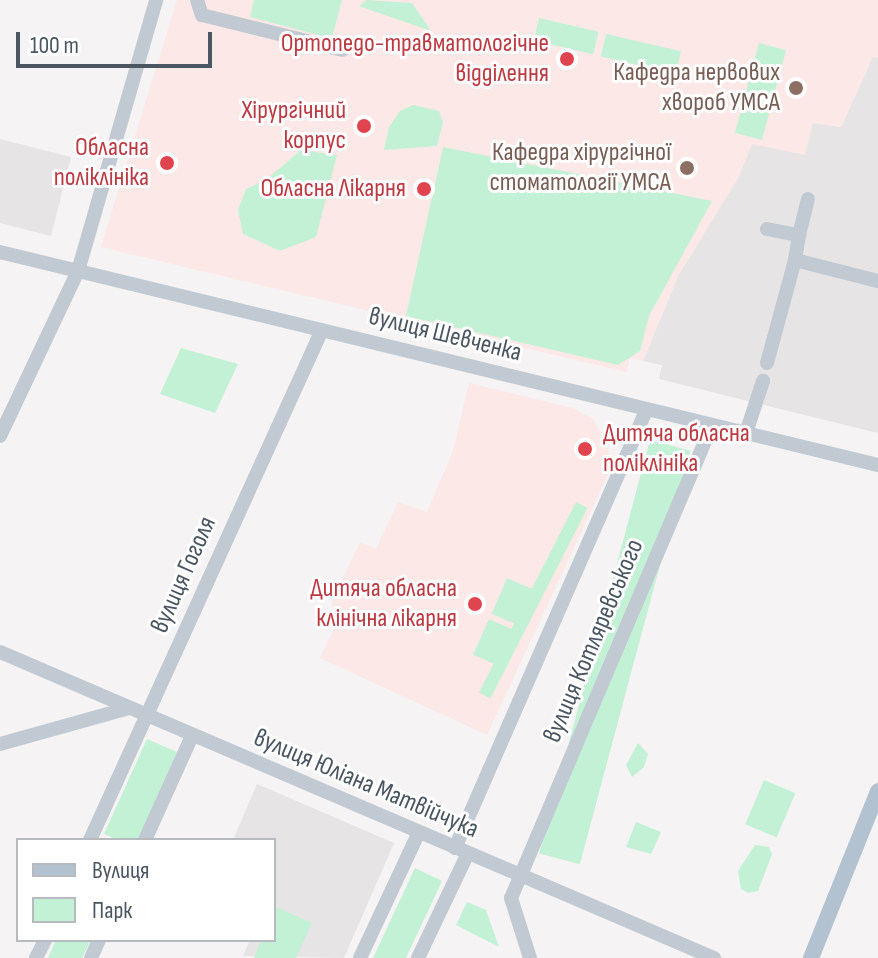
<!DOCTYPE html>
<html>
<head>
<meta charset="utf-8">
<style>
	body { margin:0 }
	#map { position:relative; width:878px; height:958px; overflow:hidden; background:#f5f3f3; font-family:"Sofia Sans Condensed",sans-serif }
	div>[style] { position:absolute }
	.education>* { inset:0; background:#e6e4e5 }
	.medical>* { inset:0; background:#fce8e6 }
	.green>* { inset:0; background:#c3f1d5; transform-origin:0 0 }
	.minor>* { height:14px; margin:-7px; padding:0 7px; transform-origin:7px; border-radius:7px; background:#c1cad2 }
	.major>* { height:16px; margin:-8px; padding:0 8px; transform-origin:8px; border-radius:8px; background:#b3c2d1 }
	.dots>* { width:22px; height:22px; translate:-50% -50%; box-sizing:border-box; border:4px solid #fff; border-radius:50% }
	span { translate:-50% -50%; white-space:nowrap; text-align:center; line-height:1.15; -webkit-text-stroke:6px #fff; paint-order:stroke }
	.health-label { font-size:26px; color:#be3a42 }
	.right { translate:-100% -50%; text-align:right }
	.left { translate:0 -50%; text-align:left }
	.education-label { font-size:26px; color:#785e54 }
	.street-label { font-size:26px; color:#4a5661 }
	.legend { position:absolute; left:16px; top:838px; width:260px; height:104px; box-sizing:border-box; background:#fff; border:2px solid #b7bbc0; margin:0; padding:10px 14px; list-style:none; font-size:24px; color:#4a5661 }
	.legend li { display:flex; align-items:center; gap:16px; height:40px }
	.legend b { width:40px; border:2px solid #b7bbc0 }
	.scale { position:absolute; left:16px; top:32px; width:196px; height:36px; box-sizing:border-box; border:4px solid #4a5661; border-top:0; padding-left:10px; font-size:24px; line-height:28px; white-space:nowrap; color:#4a5661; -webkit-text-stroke:6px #fff; paint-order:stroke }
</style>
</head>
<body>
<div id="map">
	<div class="education">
		<div style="clip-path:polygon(873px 56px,878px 58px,878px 433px,659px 379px,662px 365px,643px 361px,678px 276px,738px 178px,752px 144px,813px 123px,841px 127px)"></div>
		<div style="clip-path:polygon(0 139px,71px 157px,51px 236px,0 223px)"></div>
		<div style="clip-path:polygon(257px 784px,394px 843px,344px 958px,243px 956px,250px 940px,274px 940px,274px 840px,233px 840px)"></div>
	</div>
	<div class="medical">
		<div style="clip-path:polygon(177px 0,878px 0,878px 58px,873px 57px,841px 127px,813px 123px,805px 155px,752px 144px,738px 178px,678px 276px,643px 361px,630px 358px,626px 372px,101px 247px)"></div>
		<div style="clip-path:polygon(469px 383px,573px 408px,593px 419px,608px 448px,610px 470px,487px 735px,320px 658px,343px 611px,331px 604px,360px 542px,376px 549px,398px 502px,427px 512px,453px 451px)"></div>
	</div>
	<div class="green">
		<div style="clip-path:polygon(254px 0,342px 0,333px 34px,326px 37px,250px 17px)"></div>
		<div style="clip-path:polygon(367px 0,412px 3px,431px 31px,359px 6px)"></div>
		<div style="left:539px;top:18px;width:61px;height:23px;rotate:13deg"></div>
		<div style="left:606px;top:34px;width:77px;height:23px;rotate:13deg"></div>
		<div style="left:759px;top:43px;width:28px;height:93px;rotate:15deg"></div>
		<div style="clip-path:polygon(413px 105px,439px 111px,443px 122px,437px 146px,384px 150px,389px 127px,400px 111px)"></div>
		<div style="clip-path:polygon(443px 147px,712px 201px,649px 316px,640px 351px,618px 365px,406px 316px)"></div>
		<div style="clip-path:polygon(301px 150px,337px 155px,316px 237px,280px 251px,243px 234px,238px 210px,246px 189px,266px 180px)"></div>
		<div style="clip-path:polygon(181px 348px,238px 364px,215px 413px,160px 394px)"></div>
		<div style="left:650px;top:440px;width:42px;height:428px;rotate:15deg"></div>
		<div style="left:576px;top:502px;width:13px;height:214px;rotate:27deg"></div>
		<div style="left:507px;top:578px;width:28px;height:39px;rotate:23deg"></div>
		<div style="left:489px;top:619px;width:27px;height:39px;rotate:24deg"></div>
		<div style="clip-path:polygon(147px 739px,177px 752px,138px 840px,118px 840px,104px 834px)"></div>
		<div style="clip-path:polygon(638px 743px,648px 754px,644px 767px,632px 777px,626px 765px)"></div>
		<div style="left:764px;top:780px;width:34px;height:48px;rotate:23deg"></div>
		<div style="clip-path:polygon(636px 822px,661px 832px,651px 854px,626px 847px)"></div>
		<div style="clip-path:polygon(755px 845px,769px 847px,772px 854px,758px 891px,748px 893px,741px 889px,738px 871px)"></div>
		<div style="clip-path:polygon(415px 868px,442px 881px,406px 958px,373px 958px)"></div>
		<div style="clip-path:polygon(467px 902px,486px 910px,499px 947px,456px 925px)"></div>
		<div style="clip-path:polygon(276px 907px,312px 923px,296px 958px,254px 958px,261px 940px,274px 940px)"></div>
		<div style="clip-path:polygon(56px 940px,91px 940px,82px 958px,48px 958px)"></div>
	</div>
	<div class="minor">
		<div style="left:197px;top:0;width:16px;rotate:72deg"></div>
		<div style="left:202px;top:15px;width:145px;rotate:13.9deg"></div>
		<div style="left:767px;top:229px;width:33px;rotate:11deg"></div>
		<div style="left:799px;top:235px;width:25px;rotate:99deg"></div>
		<div style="left:795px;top:260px;width:86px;rotate:14.2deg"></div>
		<div style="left:799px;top:235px;width:37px;rotate:-76deg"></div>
		<div style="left:0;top:252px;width:903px;rotate:13.64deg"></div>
		<div style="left:767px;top:363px;width:107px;rotate:-74.8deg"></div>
		<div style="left:746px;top:433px;width:55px;rotate:-71.9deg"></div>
		<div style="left:0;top:436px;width:183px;rotate:-64.7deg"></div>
		<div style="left:78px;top:271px;width:282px;rotate:-73.9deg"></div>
		<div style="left:0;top:652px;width:777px;rotate:23.2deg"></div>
		<div style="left:0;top:744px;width:134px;rotate:-15.6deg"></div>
		<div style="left:90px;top:840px;width:560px;rotate:-65.54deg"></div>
		<div style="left:145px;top:840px;width:114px;rotate:-65.7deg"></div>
		<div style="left:455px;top:848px;width:479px;rotate:-66.4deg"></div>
		<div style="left:36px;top:958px;width:20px;rotate:-63deg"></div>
		<div style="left:91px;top:958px;width:20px;rotate:-66deg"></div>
		<div style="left:360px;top:958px;width:139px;rotate:-64.9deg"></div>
		<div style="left:418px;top:958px;width:116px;rotate:-64.5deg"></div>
		<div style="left:530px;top:958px;width:63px;rotate:-107.6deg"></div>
		<div style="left:511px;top:898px;width:514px;rotate:-66.98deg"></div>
	</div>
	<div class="major">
		<div style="left:811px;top:958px;width:180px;rotate:-68.1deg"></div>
	</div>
	<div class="dots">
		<div style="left:567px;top:59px;background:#e0444e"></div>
		<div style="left:796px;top:88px;background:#8d6e63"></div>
		<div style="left:364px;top:126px;background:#e0444e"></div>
		<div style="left:167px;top:163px;background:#e0444e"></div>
		<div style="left:687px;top:168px;background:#8d6e63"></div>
		<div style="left:424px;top:189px;background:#e0444e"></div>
		<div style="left:585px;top:449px;background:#e0444e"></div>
		<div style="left:475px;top:604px;background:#e0444e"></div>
	</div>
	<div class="health-label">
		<span class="right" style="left:549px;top:59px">Ортопедо-травматологічне<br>відділення</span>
		<span class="right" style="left:346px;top:126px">Хірургічний<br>корпус</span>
		<span class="right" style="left:149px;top:163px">Обласна<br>поліклініка</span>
		<span class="right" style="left:406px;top:189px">Обласна Лікарня</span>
		<span class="left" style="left:603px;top:449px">Дитяча обласна<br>поліклініка</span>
		<span class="right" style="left:457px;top:604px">Дитяча обласна<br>клінічна лікарня</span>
	</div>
	<div class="education-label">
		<span class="right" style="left:780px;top:88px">Кафедра нервових<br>хвороб УМСА</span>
		<span class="right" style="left:671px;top:168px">Кафедра хірургічної<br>стоматології УМСА</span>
	</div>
	<div class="street-label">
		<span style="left:445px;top:335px;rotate:14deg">вулиця Шевченка</span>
		<span style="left:184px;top:575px;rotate:-66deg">вулиця Гоголя</span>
		<span style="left:594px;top:641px;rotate:-67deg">вулиця Котляревського</span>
		<span style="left:366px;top:784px;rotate:23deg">вулиця Юліана Матвійчука</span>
	</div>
	<ul class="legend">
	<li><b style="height:10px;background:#b3c2d1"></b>Вулиця</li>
	<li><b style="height:22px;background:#c3f1d5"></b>Парк</li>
	</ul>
	<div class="scale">100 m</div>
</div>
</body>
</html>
